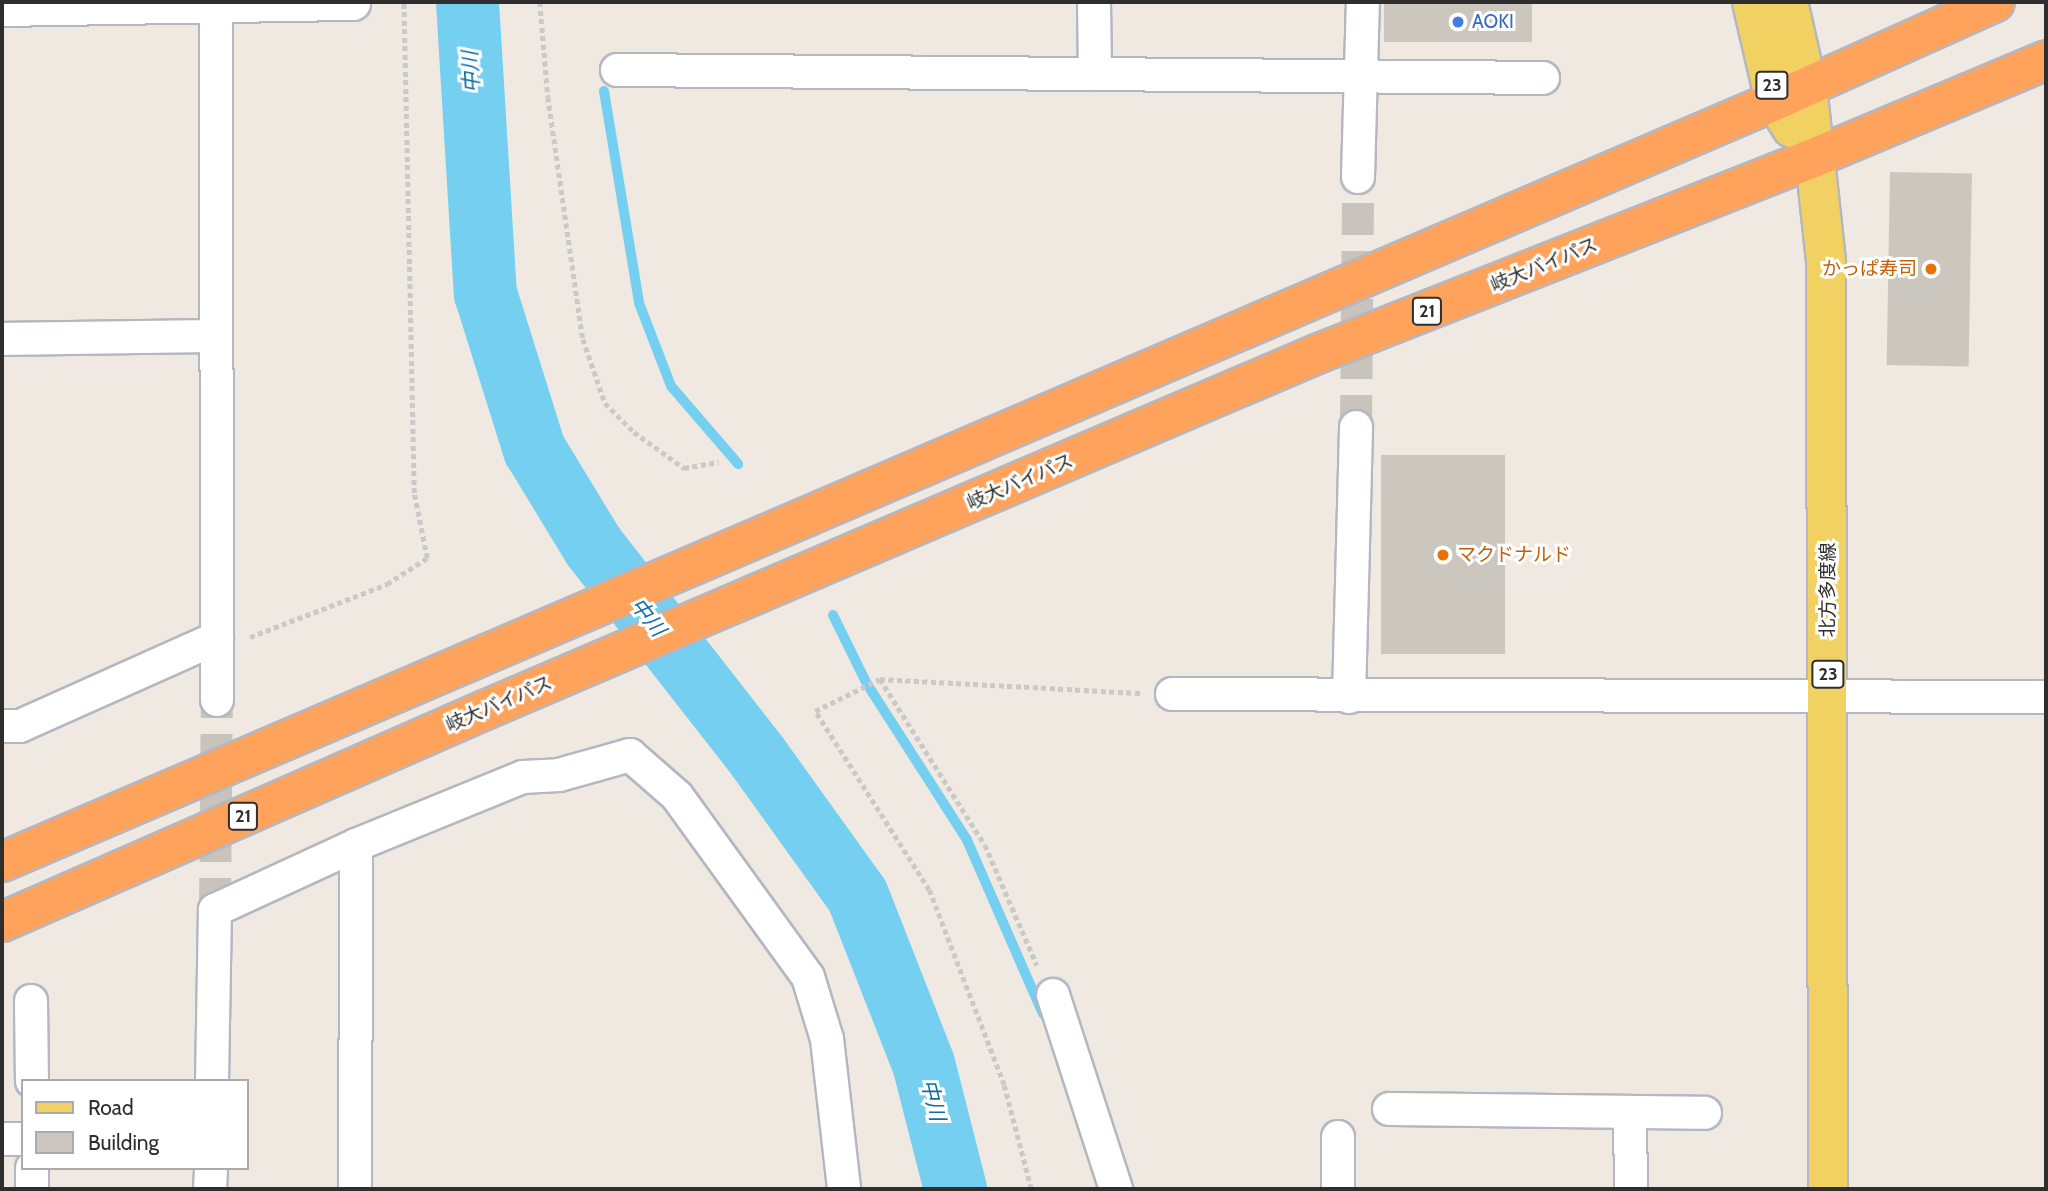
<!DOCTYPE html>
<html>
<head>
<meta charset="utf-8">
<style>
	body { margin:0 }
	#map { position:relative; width:2048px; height:1191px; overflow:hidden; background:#efe9e1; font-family:Cabin,"Noto Sans JP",sans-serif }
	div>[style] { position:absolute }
	.stream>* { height:10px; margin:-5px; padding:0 5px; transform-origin:5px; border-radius:5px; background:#75cff0 }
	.river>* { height:63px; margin:-31.5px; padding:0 31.5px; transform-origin:31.5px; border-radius:31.5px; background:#75cff0 }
	.building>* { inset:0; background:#cbc7bf; transform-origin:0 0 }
	.street-tunnel>* { height:32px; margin-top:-16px; transform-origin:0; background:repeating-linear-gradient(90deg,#c8c4bd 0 32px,transparent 0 48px) }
	.path>* { height:4.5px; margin-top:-2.25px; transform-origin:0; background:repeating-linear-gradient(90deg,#c9c9c9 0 5px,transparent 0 8.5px) }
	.roads { filter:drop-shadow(2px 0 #b4b7c1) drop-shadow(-2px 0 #b4b7c1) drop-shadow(0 2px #b4b7c1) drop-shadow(0 -2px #b4b7c1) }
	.street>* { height:32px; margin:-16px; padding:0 16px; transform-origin:16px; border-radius:16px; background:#fff }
	.primary>* { height:38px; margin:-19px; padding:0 19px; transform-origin:19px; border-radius:19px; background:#f2d163 }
	.highway>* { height:38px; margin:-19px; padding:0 19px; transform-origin:19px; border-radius:19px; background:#ffa35c }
	.dots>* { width:19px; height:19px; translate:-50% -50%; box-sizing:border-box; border:4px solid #fff; border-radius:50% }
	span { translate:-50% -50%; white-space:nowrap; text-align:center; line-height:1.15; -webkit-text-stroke:6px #fff; paint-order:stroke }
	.shield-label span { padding:2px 5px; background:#fff; border:2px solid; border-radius:5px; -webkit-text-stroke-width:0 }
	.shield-label { font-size:18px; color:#2e2e2e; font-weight:700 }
	.shop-label { font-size:19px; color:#366cbe }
	.left { translate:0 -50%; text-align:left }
	.street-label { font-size:19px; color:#2e2e2e }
	.food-label { font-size:19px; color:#c56008 }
	.right { translate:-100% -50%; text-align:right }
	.water-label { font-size:21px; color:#0d6fa3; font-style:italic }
	.frame { position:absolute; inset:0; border:4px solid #2e2e2e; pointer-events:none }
	.legend { position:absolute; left:21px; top:1079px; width:228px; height:91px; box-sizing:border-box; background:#fff; border:2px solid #ababab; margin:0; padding:9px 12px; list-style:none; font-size:21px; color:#2e2e2e }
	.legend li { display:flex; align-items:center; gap:14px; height:35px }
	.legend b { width:35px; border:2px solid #ababab }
</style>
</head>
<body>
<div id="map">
	<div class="stream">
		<div style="left:604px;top:91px;width:215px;rotate:80.6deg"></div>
		<div style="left:639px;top:303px;width:89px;rotate:68.9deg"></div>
		<div style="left:671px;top:386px;width:103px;rotate:49.3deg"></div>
		<div style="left:833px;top:615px;width:77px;rotate:63.8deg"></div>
		<div style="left:867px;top:684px;width:185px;rotate:57.3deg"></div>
		<div style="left:967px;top:840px;width:190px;rotate:66.4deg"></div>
	</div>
	<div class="river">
		<div style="left:467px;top:2px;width:292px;rotate:86.5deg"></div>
		<div style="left:485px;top:293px;width:164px;rotate:72.6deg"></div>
		<div style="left:534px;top:449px;width:114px;rotate:58.7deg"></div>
		<div style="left:593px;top:546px;width:266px;rotate:52deg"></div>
		<div style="left:757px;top:756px;width:171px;rotate:54.3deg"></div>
		<div style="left:857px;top:895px;width:180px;rotate:68.6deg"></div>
		<div style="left:923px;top:1063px;width:130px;rotate:75.7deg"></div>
	</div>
	<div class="building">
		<div style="left:1384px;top:2px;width:148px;height:40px"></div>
		<div style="left:1890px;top:172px;width:82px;height:193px;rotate:1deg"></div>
		<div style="left:1381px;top:455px;width:124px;height:199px"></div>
	</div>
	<div class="street-tunnel">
		<div style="left:1356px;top:427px;width:250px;rotate:-89.5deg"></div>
		<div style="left:215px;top:910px;width:210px;rotate:-89.5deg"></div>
	</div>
	<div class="path">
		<div style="left:540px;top:2px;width:95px;rotate:85.2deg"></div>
		<div style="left:548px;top:97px;width:245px;rotate:81.8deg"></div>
		<div style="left:583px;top:339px;width:68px;rotate:71deg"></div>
		<div style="left:605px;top:403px;width:41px;rotate:45deg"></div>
		<div style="left:634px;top:432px;width:62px;rotate:35.8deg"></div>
		<div style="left:684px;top:468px;width:35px;rotate:-10deg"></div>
		<div style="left:250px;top:637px;width:147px;rotate:-21.1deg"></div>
		<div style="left:387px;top:584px;width:48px;rotate:-33deg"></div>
		<div style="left:427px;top:558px;width:66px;rotate:-101.3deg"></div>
		<div style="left:414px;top:493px;width:491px;rotate:-91.2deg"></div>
		<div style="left:880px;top:679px;width:196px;rotate:57.7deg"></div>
		<div style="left:985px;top:845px;width:131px;rotate:66.6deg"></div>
		<div style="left:1031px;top:1189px;width:107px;rotate:-104.6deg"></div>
		<div style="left:1004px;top:1085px;width:209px;rotate:-111deg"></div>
		<div style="left:929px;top:890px;width:212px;rotate:-122.5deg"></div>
		<div style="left:815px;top:711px;width:72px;rotate:-26.2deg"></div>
		<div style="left:880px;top:679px;width:262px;rotate:3.1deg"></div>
	</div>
	<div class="roads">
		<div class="street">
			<div style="left:1094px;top:2px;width:72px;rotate:89.2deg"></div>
			<div style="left:216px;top:6px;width:694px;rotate:89.92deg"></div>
			<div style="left:2px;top:10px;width:352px;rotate:-1deg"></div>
			<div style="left:617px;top:70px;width:926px;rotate:0.49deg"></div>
			<div style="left:1358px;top:177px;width:175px;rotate:-88.4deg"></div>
			<div style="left:2px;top:339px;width:212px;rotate:-0.8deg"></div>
			<div style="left:1172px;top:694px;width:874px;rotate:0.2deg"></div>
			<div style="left:1349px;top:697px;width:270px;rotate:-88.5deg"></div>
			<div style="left:2px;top:726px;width:18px"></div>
			<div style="left:20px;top:726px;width:216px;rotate:-24.1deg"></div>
			<div style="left:1053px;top:995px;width:204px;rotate:72deg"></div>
			<div style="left:31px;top:1001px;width:80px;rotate:89.3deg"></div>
			<div style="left:212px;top:1081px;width:171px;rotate:-89deg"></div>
			<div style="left:215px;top:910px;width:155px;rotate:-24.7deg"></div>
			<div style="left:356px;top:845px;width:180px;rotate:-22.2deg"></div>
			<div style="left:523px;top:777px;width:36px;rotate:-3deg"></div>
			<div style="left:559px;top:775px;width:74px;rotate:-15.7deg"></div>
			<div style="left:630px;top:755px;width:62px;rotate:41.1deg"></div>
			<div style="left:677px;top:796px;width:223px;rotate:54.1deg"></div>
			<div style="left:808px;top:977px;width:65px;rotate:73deg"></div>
			<div style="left:827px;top:1039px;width:151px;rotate:83.5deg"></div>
			<div style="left:1389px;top:1109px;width:316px;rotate:0.7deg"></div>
			<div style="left:1630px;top:1112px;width:77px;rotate:89.3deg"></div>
			<div style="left:1338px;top:1137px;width:52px;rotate:90deg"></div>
			<div style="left:2px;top:1139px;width:21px"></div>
			<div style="left:32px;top:1168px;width:21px;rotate:90deg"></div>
			<div style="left:210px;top:1189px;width:21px;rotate:-87deg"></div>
			<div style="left:355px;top:1189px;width:344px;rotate:-89.8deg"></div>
		</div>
		<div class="primary">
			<div style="left:1752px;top:2px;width:102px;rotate:76.9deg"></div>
			<div style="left:1775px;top:101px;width:32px;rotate:58deg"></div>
			<div style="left:1788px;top:2px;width:86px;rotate:77.3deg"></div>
			<div style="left:1807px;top:86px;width:177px;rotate:83.8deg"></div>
			<div style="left:1826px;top:262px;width:927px;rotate:89.88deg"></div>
		</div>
		<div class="highway">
			<div style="left:2px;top:862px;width:1929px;rotate:-23.23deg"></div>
			<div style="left:1775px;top:101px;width:241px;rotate:-24.2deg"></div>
			<div style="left:2px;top:922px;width:527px;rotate:-23.7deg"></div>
			<div style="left:485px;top:710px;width:905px;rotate:-23.17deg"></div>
			<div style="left:1317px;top:354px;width:531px;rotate:-21.54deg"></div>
			<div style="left:1811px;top:159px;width:255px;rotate:-22.8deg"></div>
		</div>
	</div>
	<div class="dots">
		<div style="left:1458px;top:22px;background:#3f7fe0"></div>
		<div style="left:1931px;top:269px;background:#e8710a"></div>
		<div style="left:1443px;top:555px;background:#e8710a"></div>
	</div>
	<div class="shield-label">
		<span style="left:1772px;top:85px">23</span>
		<span style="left:1427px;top:311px">21</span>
		<span style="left:1828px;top:674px">23</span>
		<span style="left:243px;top:816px">21</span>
	</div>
	<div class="shop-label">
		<span class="left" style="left:1472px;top:22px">AOKI</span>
	</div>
	<div class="street-label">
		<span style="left:1544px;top:265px;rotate:-22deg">岐大バイパス</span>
		<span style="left:1020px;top:482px;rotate:-23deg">岐大バイパス</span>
		<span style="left:1828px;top:590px;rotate:-90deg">北方多度線</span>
		<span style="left:499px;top:704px;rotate:-23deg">岐大バイパス</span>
	</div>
	<div class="food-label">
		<span class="right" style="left:1917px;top:269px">かっぱ寿司</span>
		<span class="left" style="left:1457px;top:555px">マクドナルド</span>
	</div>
	<div class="water-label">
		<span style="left:471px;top:72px;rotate:-93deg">中川</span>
		<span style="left:648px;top:617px;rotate:52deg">中川</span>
		<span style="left:933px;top:1100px;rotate:76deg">中川</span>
	</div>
	<div class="frame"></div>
	<ul class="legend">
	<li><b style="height:9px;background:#f2d163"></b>Road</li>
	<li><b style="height:19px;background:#cbc7bf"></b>Building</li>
	</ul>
</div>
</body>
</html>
